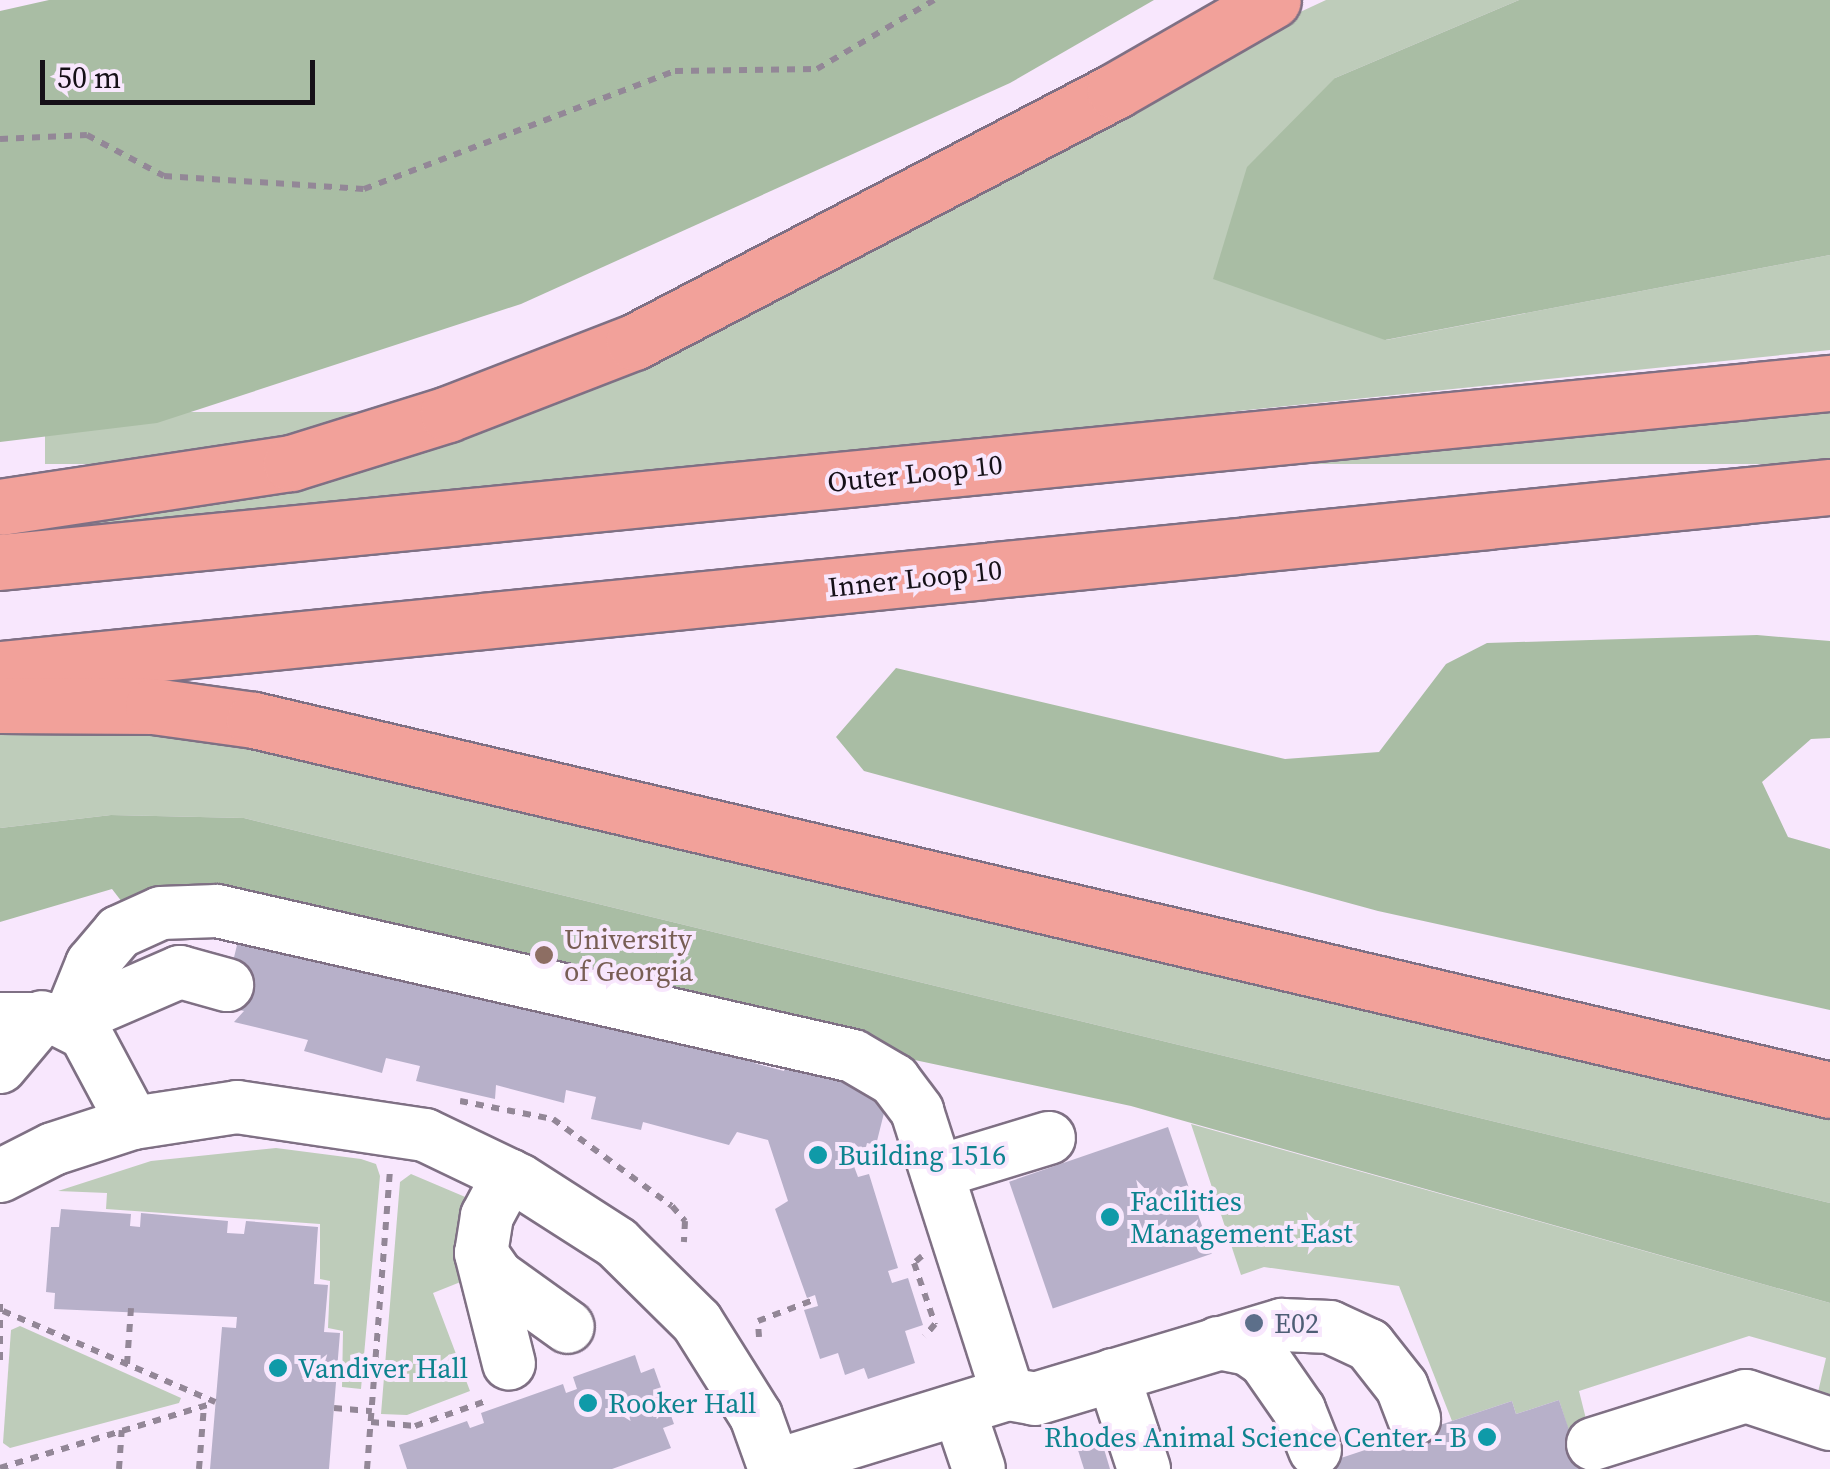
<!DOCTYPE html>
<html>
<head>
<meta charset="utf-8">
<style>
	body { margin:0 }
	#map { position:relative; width:1830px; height:1469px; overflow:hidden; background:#f8e7fd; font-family:"Source Serif 4",serif }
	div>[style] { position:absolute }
	.green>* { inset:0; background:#beccba; transform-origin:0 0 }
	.forest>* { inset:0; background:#a9bda4 }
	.building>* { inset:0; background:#b7b0c9; transform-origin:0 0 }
	.path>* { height:6px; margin-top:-3px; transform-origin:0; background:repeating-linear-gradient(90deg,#938797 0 8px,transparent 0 16px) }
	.roads { filter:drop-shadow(2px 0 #7f7084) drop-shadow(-2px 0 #7f7084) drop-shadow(0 2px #7f7084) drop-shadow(0 -2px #7f7084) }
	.minor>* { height:52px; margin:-26px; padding:0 26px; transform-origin:26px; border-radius:26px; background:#fff }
	.highway>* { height:55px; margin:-27.5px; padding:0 27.5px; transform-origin:27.5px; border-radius:27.5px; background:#f2a19a }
	.dots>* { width:28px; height:28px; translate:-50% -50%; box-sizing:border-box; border:5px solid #f8e7fd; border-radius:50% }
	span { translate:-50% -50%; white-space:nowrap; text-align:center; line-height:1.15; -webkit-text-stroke:8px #f8e7fd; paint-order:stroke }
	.street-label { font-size:28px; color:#151017 }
	.education-label { font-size:28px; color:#785e54 }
	.left { translate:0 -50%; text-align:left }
	.culture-label { font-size:28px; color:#0d838f }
	.right { translate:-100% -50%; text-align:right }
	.service-label { font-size:28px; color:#4e5e75 }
	.scale { position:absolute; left:40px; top:60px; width:275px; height:45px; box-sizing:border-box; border:5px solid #151017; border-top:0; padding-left:12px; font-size:30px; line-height:35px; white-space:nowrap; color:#151017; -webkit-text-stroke:8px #f8e7fd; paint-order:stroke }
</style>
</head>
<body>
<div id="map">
	<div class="green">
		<div style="clip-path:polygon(1326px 0,1519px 0,1335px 78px,1386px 340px,1830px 255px,1830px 350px,87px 530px,85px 512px,293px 478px)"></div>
		<div style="left:1830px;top:412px;width:52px;height:1785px;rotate:90deg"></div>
		<div style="clip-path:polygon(0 721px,235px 735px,1830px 1116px,1830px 1203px,244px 818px,111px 815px,0 828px)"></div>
		<div style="clip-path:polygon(1191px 1124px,1830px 1303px,1830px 1396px,1818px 1392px,1826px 1358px,1749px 1336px,1579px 1391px,1587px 1423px,1569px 1432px,1559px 1400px,1516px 1414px,1512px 1401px,1452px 1421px,1399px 1286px,1264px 1267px,1241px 1275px)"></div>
		<div style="clip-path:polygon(276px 1148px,361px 1159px,376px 1164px,380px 1176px,361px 1389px,342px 1387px,343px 1331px,328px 1328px,330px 1281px,320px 1279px,320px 1224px,106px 1209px,107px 1193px,58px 1191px,151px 1161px)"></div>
		<div style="clip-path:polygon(411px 1174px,470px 1199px,463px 1281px,433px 1293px,470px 1391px,407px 1415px,381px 1414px,400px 1182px)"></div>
		<div style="clip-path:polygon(20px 1326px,181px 1398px,179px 1403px,10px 1448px,3px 1443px,11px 1330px)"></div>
	</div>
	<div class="forest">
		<div style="clip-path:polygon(49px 0,1154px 0,1010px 83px,521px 304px,157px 423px,0 442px,0 11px)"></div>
		<div style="clip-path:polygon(1519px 0,1830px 0,1830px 255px,1385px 340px,1213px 279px,1247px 167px,1335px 78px)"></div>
		<div style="clip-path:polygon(1757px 635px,1830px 641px,1830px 738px,1811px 739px,1762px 782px,1788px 837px,1830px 849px,1830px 1010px,1378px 911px,864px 771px,836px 737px,896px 668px,1285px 759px,1379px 752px,1446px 664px,1487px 643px)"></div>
		<div style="clip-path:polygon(111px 815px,244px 818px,1830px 1203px,1830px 1303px,1131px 1106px,138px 895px,122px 902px,112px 889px,0 922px,0 828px)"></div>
	</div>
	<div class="building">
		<div style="clip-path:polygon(239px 937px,586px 1013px,584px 1022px,613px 1029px,615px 1017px,757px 1049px,754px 1063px,784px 1071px,786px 1060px,860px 1074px,856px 1088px,888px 1097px,876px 1145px,867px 1143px,862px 1163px,852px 1161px,858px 1177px,869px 1174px,898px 1268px,888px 1271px,892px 1283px,908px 1278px,923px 1325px,905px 1331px,915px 1363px,868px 1379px,864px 1368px,845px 1375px,838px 1353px,820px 1359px,804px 1310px,818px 1306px,815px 1295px,807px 1298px,775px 1209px,788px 1201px,768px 1140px,737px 1132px,729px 1145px,643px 1122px,641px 1130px,591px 1119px,596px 1097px,566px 1090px,564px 1103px,496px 1085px,495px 1099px,416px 1081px,420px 1066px,386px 1058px,382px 1073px,304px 1051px,308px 1040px,234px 1022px,244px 1011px,222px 1006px)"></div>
		<div style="left:1168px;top:1127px;width:134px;height:168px;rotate:71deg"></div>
		<div style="clip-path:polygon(61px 1209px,131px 1214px,130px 1226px,140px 1227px,141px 1213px,228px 1221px,227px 1233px,244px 1234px,246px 1221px,318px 1227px,314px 1284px,328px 1285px,324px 1332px,340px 1333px,329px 1469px,210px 1469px,222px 1327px,236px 1328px,237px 1317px,54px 1309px,55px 1293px,46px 1292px,51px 1227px,59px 1227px)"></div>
		<div style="clip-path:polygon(635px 1355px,641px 1373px,654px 1368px,674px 1424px,663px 1428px,671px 1448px,612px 1469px,407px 1469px,399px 1445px,467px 1421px,470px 1428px,484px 1423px,481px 1413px,563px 1384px,566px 1393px,577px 1389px,573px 1377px)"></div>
		<div style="clip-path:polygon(1559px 1400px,1582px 1469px,1308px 1469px,1512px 1401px,1516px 1414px)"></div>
		<div style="clip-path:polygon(1101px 1439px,1110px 1469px,1084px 1469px,1077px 1447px)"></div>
	</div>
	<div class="path">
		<div style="left:0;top:139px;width:87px;rotate:-2.6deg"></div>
		<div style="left:87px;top:135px;width:87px;rotate:28deg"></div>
		<div style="left:164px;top:176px;width:200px;rotate:3.7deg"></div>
		<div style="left:364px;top:189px;width:333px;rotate:-20.8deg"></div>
		<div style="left:675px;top:71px;width:142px;rotate:-0.8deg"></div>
		<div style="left:817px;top:69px;width:136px;rotate:-30.5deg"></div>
		<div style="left:460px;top:1101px;width:95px;rotate:11deg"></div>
		<div style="left:553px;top:1119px;width:147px;rotate:36.2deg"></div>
		<div style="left:672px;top:1206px;width:20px;rotate:49deg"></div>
		<div style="left:685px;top:1221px;width:21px;rotate:93deg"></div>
		<div style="left:922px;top:1256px;width:11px;rotate:139deg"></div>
		<div style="left:914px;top:1263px;width:65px;rotate:71deg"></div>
		<div style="left:935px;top:1324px;width:16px;rotate:130deg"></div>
		<div style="left:0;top:1304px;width:56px;rotate:90deg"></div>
		<div style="left:3px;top:1311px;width:231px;rotate:23.2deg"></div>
		<div style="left:759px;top:1337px;width:16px;rotate:-94deg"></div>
		<div style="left:758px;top:1321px;width:62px;rotate:-20.8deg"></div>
		<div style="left:127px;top:1364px;width:56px;rotate:-85.9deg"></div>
		<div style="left:334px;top:1408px;width:38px;rotate:5deg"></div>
		<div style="left:371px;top:1422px;width:44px;rotate:5.2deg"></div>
		<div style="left:415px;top:1426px;width:75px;rotate:-19.4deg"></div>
		<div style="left:0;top:1468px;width:224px;rotate:-16.9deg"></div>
		<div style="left:119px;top:1469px;width:39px;rotate:-86deg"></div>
		<div style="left:199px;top:1469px;width:64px;rotate:-85.5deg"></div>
		<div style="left:367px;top:1469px;width:299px;rotate:-85.6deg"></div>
	</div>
	<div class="roads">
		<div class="minor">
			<div style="left:0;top:1019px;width:57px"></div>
			<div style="left:57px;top:1019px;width:31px;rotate:27deg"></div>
			<div style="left:85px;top:1033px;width:102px;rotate:61.9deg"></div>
			<div style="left:69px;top:1020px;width:121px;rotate:-23.4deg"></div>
			<div style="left:180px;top:972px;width:49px;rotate:15.5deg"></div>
			<div style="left:68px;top:1023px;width:64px;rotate:-67.9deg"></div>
			<div style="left:92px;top:964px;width:42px;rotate:-49.8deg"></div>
			<div style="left:119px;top:932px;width:46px;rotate:-24.3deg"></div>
			<div style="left:161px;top:913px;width:56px;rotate:-2deg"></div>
			<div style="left:217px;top:911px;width:652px;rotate:12.84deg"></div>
			<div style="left:853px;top:1056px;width:48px;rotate:30.3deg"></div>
			<div style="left:894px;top:1080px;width:39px;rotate:53deg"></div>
			<div style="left:917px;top:1111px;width:297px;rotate:72.2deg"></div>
			<div style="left:0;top:1067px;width:65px;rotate:-50deg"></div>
			<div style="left:937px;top:1172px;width:117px;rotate:-16.9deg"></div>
			<div style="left:509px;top:1175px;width:47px;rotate:118.2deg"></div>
			<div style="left:487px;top:1216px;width:37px;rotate:99deg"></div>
			<div style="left:481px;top:1253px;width:114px;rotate:75.8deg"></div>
			<div style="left:0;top:1176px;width:59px;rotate:-27deg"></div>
			<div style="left:53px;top:1149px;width:84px;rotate:-18deg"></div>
			<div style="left:133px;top:1123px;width:105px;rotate:-8.7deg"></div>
			<div style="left:237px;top:1107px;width:190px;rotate:8.5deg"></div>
			<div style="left:425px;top:1135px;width:104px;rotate:25.6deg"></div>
			<div style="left:519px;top:1180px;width:117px;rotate:32.7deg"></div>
			<div style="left:617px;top:1243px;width:112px;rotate:44.6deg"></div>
			<div style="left:697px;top:1322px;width:111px;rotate:57.9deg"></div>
			<div style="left:756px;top:1416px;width:56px;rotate:70.3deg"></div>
			<div style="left:481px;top:1253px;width:28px;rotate:55deg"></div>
			<div style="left:497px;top:1276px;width:87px;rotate:35.7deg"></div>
			<div style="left:1218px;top:1343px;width:31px;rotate:11deg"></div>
			<div style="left:1248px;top:1349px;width:21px;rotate:35deg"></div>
			<div style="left:1265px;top:1361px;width:60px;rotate:55.2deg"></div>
			<div style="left:1299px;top:1410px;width:43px;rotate:68.2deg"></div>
			<div style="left:1113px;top:1375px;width:99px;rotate:71.7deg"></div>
			<div style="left:959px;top:1410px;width:62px;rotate:71.3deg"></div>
			<div style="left:1593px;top:1444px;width:160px;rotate:-17.4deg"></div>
			<div style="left:1746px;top:1396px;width:89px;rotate:18.4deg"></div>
			<div style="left:774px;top:1466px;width:245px;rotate:-17.1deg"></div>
			<div style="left:1008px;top:1394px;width:27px;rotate:10deg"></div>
			<div style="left:1035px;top:1399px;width:258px;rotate:-16.7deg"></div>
			<div style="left:1282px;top:1325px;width:48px;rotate:2.4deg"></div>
			<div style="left:1330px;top:1327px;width:43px;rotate:24.8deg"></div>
			<div style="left:1369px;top:1345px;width:53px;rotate:51.8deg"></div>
			<div style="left:1402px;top:1387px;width:34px;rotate:69deg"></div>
		</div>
		<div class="highway">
			<div style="left:0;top:507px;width:294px;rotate:-8.6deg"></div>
			<div style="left:291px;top:463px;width:164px;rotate:-17.3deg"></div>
			<div style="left:448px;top:414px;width:199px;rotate:-21.2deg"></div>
			<div style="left:634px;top:342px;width:543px;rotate:-27.56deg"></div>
			<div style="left:1115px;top:91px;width:182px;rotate:-29.9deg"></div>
			<div style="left:0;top:562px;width:1839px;rotate:-5.59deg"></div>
			<div style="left:0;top:669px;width:1839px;rotate:-5.68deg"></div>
			<div style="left:0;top:705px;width:153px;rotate:0.4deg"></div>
			<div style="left:153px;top:706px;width:102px;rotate:7.9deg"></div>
			<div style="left:254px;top:720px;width:1619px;rotate:13.21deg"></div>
		</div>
	</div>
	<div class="dots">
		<div style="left:544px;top:955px;background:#8d6e63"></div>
		<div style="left:818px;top:1155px;background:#0f9aa8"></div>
		<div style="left:1110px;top:1217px;background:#0f9aa8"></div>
		<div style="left:1254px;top:1323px;background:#5c6f8a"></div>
		<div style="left:278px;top:1368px;background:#0f9aa8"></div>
		<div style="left:588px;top:1403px;background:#0f9aa8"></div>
		<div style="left:1487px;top:1437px;background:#0f9aa8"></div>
	</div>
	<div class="street-label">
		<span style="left:915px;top:473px;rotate:-6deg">Outer Loop 10</span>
		<span style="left:915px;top:578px;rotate:-6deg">Inner Loop 10</span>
	</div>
	<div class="education-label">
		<span class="left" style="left:564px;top:955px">University<br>of Georgia</span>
	</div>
	<div class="culture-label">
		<span class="left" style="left:838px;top:1155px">Building 1516</span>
		<span class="left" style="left:1130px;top:1217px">Facilities<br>Management East</span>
		<span class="left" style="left:298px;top:1368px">Vandiver Hall</span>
		<span class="left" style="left:608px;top:1403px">Rooker Hall</span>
		<span class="right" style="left:1467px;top:1437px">Rhodes Animal Science Center - B</span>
	</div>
	<div class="service-label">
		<span class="left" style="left:1274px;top:1323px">E02</span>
	</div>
	<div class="scale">50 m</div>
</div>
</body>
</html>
